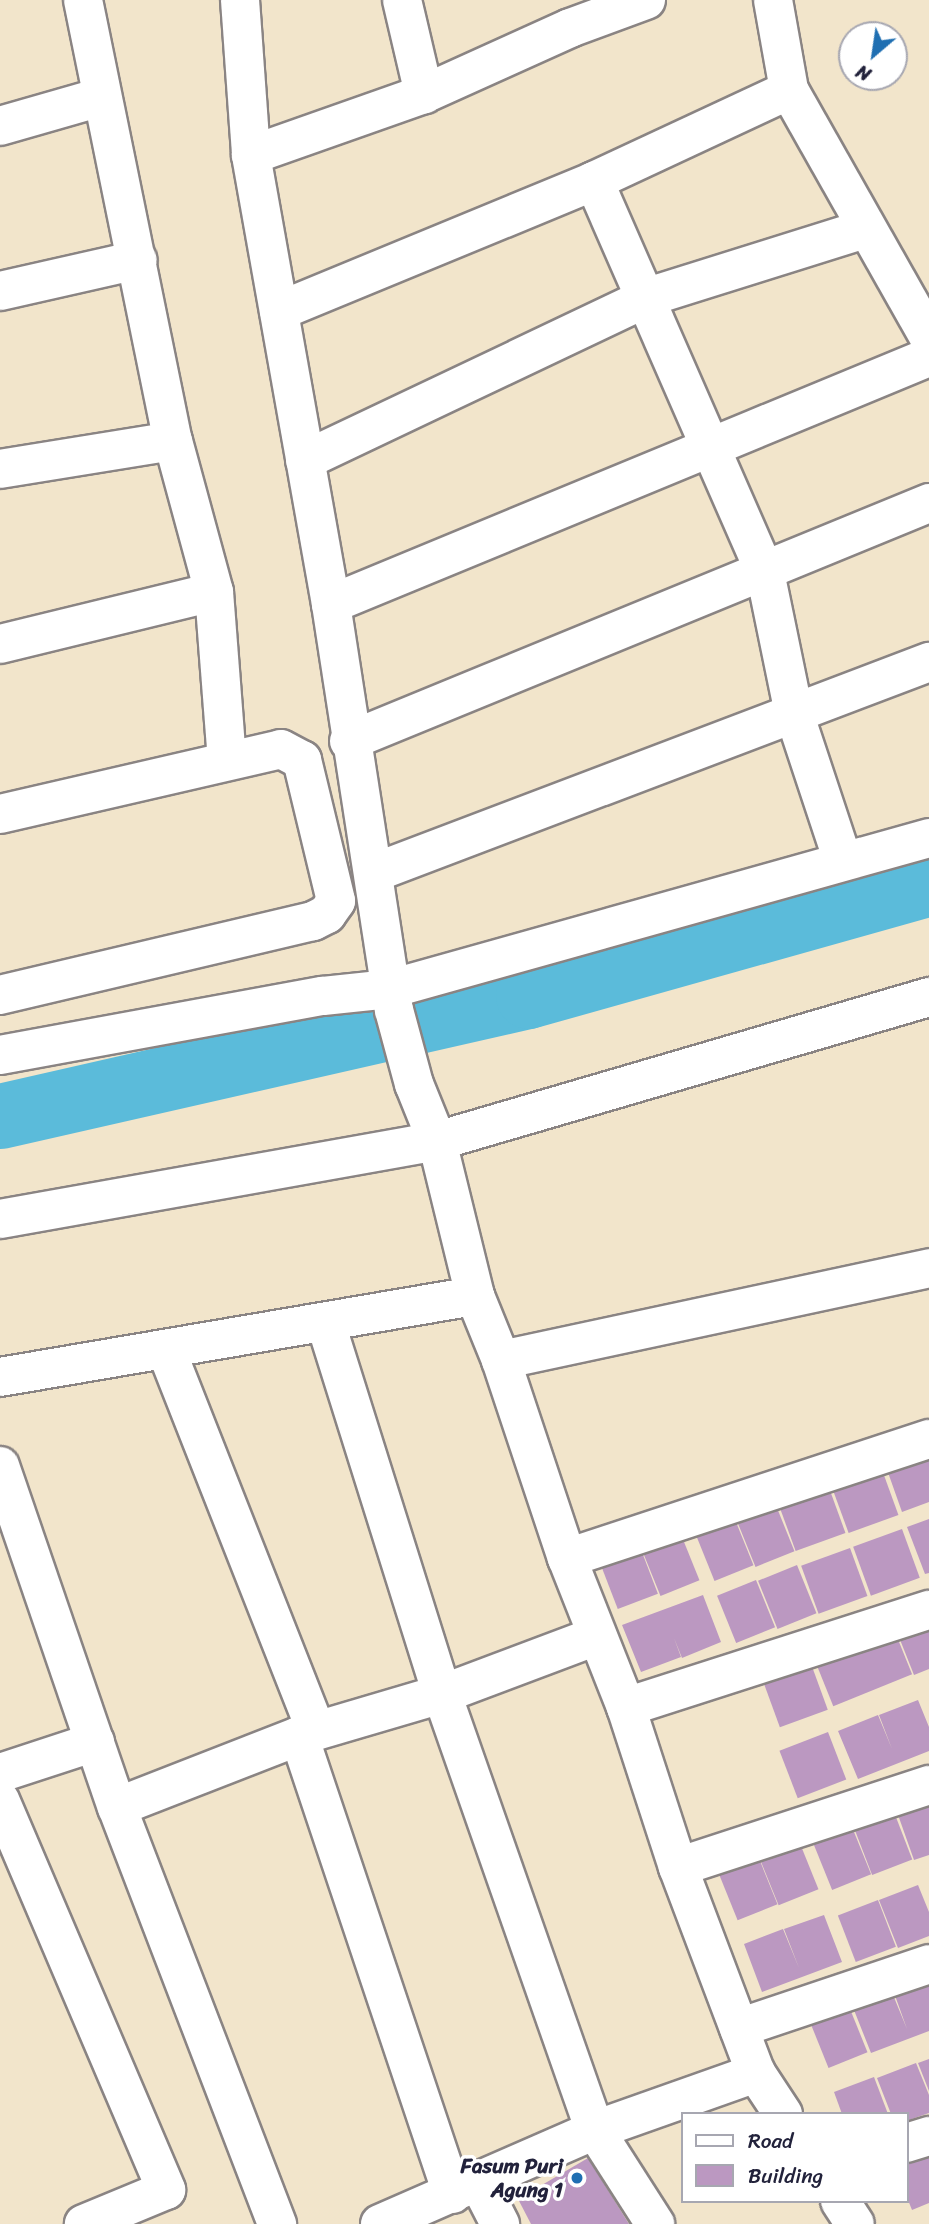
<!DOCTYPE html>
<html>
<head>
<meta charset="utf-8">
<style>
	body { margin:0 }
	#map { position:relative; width:929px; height:2224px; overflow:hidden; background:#f2e5cb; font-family:Sriracha,sans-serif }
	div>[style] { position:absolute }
	.river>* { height:65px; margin:-32.5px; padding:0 32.5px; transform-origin:32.5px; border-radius:32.5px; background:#5bbbda }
	.building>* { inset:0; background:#bb98c1; transform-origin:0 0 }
	.roads { filter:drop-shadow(2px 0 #8a8483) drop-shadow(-2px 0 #8a8483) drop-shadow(0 2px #8a8483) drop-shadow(0 -2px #8a8483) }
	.minor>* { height:38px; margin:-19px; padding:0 19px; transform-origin:19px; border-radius:19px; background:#fff }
	.dots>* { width:19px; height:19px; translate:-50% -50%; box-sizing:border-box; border:4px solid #fff; border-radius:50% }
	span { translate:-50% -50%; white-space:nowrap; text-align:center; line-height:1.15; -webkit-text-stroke:7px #fff; paint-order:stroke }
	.poi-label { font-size:21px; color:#22223b; font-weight:700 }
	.right { translate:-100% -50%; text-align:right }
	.legend { position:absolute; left:681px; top:2112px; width:228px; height:91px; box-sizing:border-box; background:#fff; border:2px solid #a7a7b1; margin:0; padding:9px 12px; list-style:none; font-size:21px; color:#22223b }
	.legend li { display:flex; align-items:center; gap:14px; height:35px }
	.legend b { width:35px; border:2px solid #a7a7b1 }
	.north { position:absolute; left:838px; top:21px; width:70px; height:70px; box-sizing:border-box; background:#fff; border:2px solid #a7a7b1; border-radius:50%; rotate:209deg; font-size:19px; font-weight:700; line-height:28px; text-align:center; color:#22223b }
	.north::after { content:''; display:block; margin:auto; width:24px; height:32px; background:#1f6fb2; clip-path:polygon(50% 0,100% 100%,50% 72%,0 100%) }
</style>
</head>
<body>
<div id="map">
	<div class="river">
		<div style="left:0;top:1116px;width:541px;rotate:-12.8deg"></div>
		<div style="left:528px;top:996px;width:417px;rotate:-15.7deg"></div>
	</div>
	<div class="building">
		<div style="clip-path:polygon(929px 1449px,929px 1502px,902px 1512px,885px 1464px)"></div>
		<div style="left:881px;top:1467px;width:51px;height:53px;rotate:70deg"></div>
		<div style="left:828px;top:1485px;width:51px;height:53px;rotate:70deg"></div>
		<div style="left:775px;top:1503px;width:52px;height:42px;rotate:68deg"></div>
		<div style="left:734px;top:1517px;width:52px;height:42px;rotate:68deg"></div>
		<div style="clip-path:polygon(929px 1519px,929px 1573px,925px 1574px,907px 1527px)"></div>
		<div style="left:902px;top:1529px;width:52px;height:52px;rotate:70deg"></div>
		<div style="left:680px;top:1532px;width:52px;height:42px;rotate:68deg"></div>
		<div style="left:640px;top:1547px;width:50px;height:43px;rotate:69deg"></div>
		<div style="left:850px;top:1548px;width:51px;height:52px;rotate:70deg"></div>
		<div style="left:797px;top:1565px;width:52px;height:42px;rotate:68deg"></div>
		<div style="left:756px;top:1580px;width:51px;height:42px;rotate:68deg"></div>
		<div style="clip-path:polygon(703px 1595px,721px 1642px,682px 1658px,674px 1638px,681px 1657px,641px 1672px,622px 1625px)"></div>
		<div style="clip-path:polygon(929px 1614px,929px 1669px,914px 1675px,895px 1627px)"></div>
		<div style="left:893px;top:1627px;width:51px;height:85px;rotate:68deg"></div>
		<div style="left:810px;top:1661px;width:52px;height:51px;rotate:70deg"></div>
		<div style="clip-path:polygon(918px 1700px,929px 1727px,929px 1751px,858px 1779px,838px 1731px,878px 1715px,892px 1749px,879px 1715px)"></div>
		<div style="left:828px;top:1732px;width:51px;height:52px;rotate:69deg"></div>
		<div style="clip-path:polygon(929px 1800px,929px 1855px,914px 1860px,897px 1812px)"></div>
		<div style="left:894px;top:1812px;width:51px;height:43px;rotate:69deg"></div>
		<div style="left:852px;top:1827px;width:51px;height:42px;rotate:68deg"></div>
		<div style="left:799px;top:1841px;width:52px;height:43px;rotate:68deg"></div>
		<div style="left:758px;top:1856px;width:52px;height:43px;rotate:68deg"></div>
		<div style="clip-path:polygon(918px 1885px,929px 1912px,929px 1936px,898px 1948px,879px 1900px)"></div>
		<div style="left:878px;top:1900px;width:50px;height:43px;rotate:69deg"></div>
		<div style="clip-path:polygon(824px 1915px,842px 1962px,762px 1992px,744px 1944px,783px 1929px,799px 1968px,784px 1929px)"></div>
		<div style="clip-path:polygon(929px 1976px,929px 2031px,871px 2053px,852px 2005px,891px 1990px,907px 2029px,893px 1990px)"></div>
		<div style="left:848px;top:2004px;width:52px;height:42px;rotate:68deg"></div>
		<div style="clip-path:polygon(929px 2059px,929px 2091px,918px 2063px)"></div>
		<div style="clip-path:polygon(916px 2063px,929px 2095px,929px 2113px,906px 2121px,906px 2114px,891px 2114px,877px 2078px)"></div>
		<div style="clip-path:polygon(874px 2077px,888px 2114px,842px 2114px,834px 2092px)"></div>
		<div style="clip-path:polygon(929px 2149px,929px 2203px,912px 2210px,906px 2195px,906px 2157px)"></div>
		<div style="clip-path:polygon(588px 2158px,629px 2224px,531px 2224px,518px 2199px)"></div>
	</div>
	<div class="roads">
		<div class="minor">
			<div style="left:83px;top:0;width:450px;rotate:78.5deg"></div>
			<div style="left:173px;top:441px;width:156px;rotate:74.8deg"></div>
			<div style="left:214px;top:592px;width:169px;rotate:85.6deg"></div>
			<div style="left:240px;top:0;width:155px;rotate:85.9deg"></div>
			<div style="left:251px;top:155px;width:456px;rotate:79.9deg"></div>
			<div style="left:331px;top:604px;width:411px;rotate:81.2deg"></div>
			<div style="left:394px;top:1010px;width:77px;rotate:74.9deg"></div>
			<div style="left:414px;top:1084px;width:61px;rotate:68deg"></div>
			<div style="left:437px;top:1141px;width:160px;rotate:76.2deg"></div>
			<div style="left:475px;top:1296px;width:69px;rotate:67.9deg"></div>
			<div style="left:501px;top:1360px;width:209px;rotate:71.6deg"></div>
			<div style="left:567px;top:1558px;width:160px;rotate:68.4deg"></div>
			<div style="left:626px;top:1707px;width:168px;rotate:72deg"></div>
			<div style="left:678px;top:1867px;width:220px;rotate:69.3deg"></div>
			<div style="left:756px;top:2073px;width:49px;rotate:56.6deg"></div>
			<div style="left:402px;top:0;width:97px;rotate:76.8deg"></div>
			<div style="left:773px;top:0;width:91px;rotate:79.9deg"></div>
			<div style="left:789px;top:90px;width:284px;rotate:60.5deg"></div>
			<div style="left:0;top:126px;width:105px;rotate:-16deg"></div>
			<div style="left:251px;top:155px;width:183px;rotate:-19.4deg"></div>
			<div style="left:424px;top:94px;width:160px;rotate:-24.3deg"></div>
			<div style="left:570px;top:28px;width:81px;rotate:-20.2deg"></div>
			<div style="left:594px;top:181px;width:427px;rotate:66.4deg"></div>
			<div style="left:765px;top:572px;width:144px;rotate:78.4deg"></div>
			<div style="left:794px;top:713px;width:156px;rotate:71.7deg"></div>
			<div style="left:0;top:291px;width:141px;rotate:-12.7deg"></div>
			<div style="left:279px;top:311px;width:341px;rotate:-22.4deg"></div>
			<div style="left:594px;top:181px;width:215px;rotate:-25deg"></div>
			<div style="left:305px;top:460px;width:380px;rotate:-25.4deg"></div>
			<div style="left:648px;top:297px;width:227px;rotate:-17.4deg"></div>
			<div style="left:0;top:469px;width:175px;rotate:-9.2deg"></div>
			<div style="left:331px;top:604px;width:647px;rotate:-22.44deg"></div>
			<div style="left:0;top:644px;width:220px;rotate:-13.7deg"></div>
			<div style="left:349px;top:741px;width:627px;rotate:-22.31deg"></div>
			<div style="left:0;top:814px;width:288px;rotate:-13deg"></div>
			<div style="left:281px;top:749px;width:24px;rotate:28deg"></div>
			<div style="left:302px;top:760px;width:145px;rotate:76.4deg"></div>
			<div style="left:336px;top:901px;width:16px;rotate:125deg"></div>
			<div style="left:327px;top:914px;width:16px;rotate:153deg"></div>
			<div style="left:313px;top:921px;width:322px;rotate:166.7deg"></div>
			<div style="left:376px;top:872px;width:592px;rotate:-20.79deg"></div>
			<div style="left:0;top:1055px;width:328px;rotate:-10.4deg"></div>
			<div style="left:323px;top:996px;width:67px;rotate:-6deg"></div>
			<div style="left:390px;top:989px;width:560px;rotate:-15.65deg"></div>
			<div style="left:0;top:1219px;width:444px;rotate:-10.1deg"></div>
			<div style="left:437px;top:1141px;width:513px;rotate:-16.31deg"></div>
			<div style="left:326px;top:1324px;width:388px;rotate:72.6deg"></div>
			<div style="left:442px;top:1694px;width:462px;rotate:70.7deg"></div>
			<div style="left:595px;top:2130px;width:112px;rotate:57.4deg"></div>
			<div style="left:167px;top:1352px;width:407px;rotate:68.5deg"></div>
			<div style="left:501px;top:1360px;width:438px;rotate:-12.1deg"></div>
			<div style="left:0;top:1377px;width:482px;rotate:-9.7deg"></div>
			<div style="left:0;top:1466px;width:361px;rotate:71.1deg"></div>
			<div style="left:117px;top:1807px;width:447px;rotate:69deg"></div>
			<div style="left:567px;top:1558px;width:381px;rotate:-18.2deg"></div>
			<div style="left:626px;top:1707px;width:318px;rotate:-17.8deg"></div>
			<div style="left:299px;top:1736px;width:483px;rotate:71.5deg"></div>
			<div style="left:0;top:1773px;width:100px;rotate:-18.1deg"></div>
			<div style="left:0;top:1800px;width:424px;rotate:66.9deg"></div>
			<div style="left:166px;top:2190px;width:89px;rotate:157.5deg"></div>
			<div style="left:117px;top:1807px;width:195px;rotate:-21.3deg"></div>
			<div style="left:299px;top:1736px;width:149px;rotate:-16.4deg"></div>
			<div style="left:442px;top:1694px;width:165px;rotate:-20.6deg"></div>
			<div style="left:678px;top:1867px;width:264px;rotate:-18.1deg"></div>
			<div style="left:739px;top:2028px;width:200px;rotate:-18.6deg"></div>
			<div style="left:906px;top:2143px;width:24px;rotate:-17deg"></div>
			<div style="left:477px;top:2179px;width:51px;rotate:62.9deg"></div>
			<div style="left:840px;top:2201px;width:27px;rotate:57deg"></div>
			<div style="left:380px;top:2224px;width:235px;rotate:-23.6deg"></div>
			<div style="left:595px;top:2130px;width:171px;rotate:-19.5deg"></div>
		</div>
	</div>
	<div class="dots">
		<div style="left:577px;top:2178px;background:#1f6fb2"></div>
	</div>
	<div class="poi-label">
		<span class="right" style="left:563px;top:2178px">Fasum Puri<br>Agung 1</span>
	</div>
	<ul class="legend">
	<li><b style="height:9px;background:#fff"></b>Road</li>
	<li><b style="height:19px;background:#bb98c1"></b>Building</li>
	</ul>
	<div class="north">N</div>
</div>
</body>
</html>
